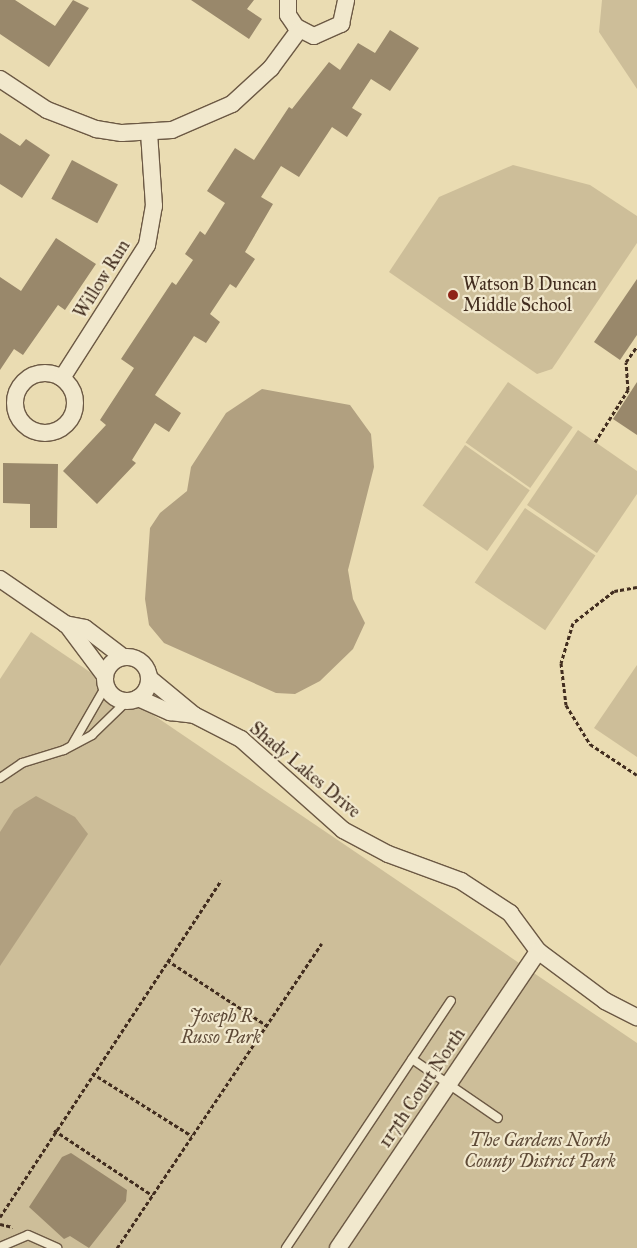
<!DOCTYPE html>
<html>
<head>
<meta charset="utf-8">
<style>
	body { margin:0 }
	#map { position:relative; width:637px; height:1248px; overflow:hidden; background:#eadcb2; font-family:"IM FELL Great Primer",serif }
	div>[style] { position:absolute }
	.green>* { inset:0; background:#cdbe99; transform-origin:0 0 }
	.water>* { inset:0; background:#b1a080 }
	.building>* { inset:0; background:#99886b; transform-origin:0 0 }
	.path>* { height:3px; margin-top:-1.5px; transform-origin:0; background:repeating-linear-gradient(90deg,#422d1f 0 4px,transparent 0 6.5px) }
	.roads { filter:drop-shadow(1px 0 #6c5944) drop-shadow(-1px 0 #6c5944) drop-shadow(0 1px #6c5944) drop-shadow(0 -1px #6c5944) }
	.lane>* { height:8px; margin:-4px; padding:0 4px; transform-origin:4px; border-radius:4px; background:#f1e8cd }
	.street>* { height:16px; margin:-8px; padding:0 8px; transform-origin:8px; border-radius:8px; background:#f1e8cd }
	.street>.ring { margin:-8px; padding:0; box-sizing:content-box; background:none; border:16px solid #f1e8cd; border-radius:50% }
	.dots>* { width:14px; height:14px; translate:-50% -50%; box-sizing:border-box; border:2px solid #f1e8cd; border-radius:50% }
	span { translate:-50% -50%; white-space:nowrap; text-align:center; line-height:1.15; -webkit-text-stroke:4.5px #f1e8cd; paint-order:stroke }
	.street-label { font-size:18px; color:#422d1f }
	.poi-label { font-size:18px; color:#422d1f }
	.left { translate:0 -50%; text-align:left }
	.park-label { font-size:18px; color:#5e4a37; font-style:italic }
</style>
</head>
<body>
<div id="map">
	<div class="green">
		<div style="clip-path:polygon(602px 0,637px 0,637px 89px,599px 32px)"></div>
		<div style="clip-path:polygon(513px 165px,590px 185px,637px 216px,637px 243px,552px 369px,537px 374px,389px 272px,439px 197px)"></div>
		<div style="left:508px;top:382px;width:79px;height:74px;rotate:35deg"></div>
		<div style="clip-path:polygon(578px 430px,637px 471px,637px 494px,597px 553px,527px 505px)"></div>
		<div style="left:465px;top:445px;width:79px;height:74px;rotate:35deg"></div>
		<div style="left:525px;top:508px;width:85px;height:90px;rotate:34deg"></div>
		<div style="clip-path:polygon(31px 632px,637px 1043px,637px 1248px,0 1248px,0 679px)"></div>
		<div style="clip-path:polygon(637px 665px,637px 757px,594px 728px)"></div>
	</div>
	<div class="water">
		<div style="clip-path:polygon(262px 389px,350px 405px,371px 434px,374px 467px,348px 570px,353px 599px,365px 623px,353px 649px,320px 681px,295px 694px,276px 693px,164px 643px,149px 625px,145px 599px,150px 528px,160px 513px,187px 491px,191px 467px,226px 413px)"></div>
		<div style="clip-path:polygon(36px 796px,75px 817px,88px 834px,0 966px,0 832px,14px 810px)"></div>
	</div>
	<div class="building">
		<div style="clip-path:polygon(0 0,15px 0,55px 26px,73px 0,89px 8px,49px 67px,0 34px)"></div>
		<div style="clip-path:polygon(191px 0,254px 0,247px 9px,262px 19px,249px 39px)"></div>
		<div style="clip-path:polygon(390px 30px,419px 48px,390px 91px,371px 79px,352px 108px,362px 114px,347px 137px,332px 127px,299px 177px,281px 166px,261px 197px,273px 204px,245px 252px,255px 259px,236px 288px,230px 284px,210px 314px,220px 322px,206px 343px,194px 336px,155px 395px,181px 413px,169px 432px,155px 423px,132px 460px,136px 463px,97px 504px,63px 471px,106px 425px,100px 420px,134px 368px,121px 359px,172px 282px,176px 285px,193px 260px,185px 254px,200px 231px,205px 235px,225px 203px,207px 191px,235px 148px,254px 160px,289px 107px,292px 109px,329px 62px,340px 70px,358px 43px,375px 53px)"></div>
		<div style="clip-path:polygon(0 133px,20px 146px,26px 139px,50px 155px,22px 198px,0 184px)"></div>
		<div style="left:72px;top:160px;width:52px;height:44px;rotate:28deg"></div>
		<div style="clip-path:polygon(56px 238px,96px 264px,65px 310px,58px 305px,23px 355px,14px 349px,0 370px,0 277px,21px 291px)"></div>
		<div style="clip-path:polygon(637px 279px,637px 335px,620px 360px,594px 342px)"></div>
		<div style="clip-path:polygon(637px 382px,637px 435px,613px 419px)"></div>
		<div style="clip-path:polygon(3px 463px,58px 464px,57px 528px,30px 528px,30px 504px,3px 503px)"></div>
		<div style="clip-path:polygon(71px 1153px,127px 1190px,126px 1201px,89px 1248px,70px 1236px,64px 1239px,29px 1207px,62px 1157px)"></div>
	</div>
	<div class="path">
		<div style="left:595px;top:442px;width:62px;rotate:-57.6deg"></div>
		<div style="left:628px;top:390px;width:28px;rotate:-94deg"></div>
		<div style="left:626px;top:362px;width:19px;rotate:-55deg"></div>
		<div style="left:637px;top:587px;width:23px;rotate:170deg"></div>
		<div style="left:614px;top:591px;width:52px;rotate:142deg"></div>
		<div style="left:573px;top:623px;width:42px;rotate:106.7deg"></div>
		<div style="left:561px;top:663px;width:42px;rotate:83.2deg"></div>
		<div style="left:566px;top:705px;width:46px;rotate:58.4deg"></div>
		<div style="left:590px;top:744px;width:56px;rotate:33.4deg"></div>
		<div style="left:167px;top:960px;width:118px;rotate:33.3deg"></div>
		<div style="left:92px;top:1073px;width:118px;rotate:32.2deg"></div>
		<div style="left:54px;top:1130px;width:118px;rotate:33.6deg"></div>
		<div style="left:0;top:1217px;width:403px;rotate:-56.7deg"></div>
		<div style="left:0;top:1224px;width:13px;rotate:13deg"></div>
		<div style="left:117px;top:1248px;width:367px;rotate:-56.1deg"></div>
	</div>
	<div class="roads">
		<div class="lane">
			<div style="left:72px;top:745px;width:68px;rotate:-60deg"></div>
			<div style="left:0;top:778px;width:27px;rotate:-34deg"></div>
			<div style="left:22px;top:763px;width:44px;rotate:-17.2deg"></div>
			<div style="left:64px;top:750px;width:32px;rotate:-28deg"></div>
			<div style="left:92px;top:735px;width:49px;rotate:-44.2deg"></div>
			<div style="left:412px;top:1059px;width:104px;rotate:34.5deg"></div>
			<div style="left:0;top:1247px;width:30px;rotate:-23deg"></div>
			<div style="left:28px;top:1235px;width:32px;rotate:24deg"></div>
			<div style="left:286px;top:1248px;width:297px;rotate:-56.3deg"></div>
		</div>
		<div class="street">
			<div style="left:288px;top:0;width:15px;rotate:90deg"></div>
			<div style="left:288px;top:15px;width:14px;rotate:56deg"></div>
			<div style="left:296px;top:27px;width:20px;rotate:27deg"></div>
			<div style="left:314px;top:36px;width:30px;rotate:-24deg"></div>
			<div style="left:341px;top:24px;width:25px;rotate:-78deg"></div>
			<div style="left:0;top:79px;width:56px;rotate:33.4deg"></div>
			<div style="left:47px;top:110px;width:53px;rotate:21.2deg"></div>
			<div style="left:96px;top:129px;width:26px;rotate:9deg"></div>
			<div style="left:122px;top:133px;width:50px;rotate:-3.4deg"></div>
			<div style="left:172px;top:130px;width:65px;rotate:-23.4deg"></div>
			<div style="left:232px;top:104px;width:53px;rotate:-42.7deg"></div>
			<div style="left:271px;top:68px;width:47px;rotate:-53.6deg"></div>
			<div class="ring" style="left:15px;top:373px;width:44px;height:44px"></div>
			<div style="left:62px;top:378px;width:158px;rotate:-57.4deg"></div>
			<div style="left:147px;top:245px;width:40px;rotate:-80deg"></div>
			<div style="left:154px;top:206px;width:73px;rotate:-93.9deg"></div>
			<div style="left:0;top:579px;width:81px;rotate:34.5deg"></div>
			<div style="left:67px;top:625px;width:64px;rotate:53.3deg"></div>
			<div style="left:65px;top:624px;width:20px;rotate:11deg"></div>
			<div style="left:85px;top:628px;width:48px;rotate:37.3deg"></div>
			<div class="ring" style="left:105px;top:657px;width:28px;height:28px"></div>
			<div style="left:149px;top:678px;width:58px;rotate:39.4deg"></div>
			<div style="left:194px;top:715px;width:53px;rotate:27.1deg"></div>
			<div style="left:241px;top:739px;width:137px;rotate:41.7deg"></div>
			<div style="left:343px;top:830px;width:51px;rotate:28.1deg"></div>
			<div style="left:388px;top:854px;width:78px;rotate:20.3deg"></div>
			<div style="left:461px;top:881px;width:59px;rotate:33.1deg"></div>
			<div style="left:510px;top:913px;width:47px;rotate:53.6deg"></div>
			<div style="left:538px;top:951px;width:84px;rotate:36.7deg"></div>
			<div style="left:605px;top:1001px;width:36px;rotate:27deg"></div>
			<div style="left:138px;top:698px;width:35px;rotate:24deg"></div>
			<div style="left:170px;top:712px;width:24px;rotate:7deg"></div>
			<div style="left:338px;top:1248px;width:358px;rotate:-56deg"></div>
		</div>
	</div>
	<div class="dots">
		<div style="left:453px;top:295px;background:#8f2418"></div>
	</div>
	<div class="street-label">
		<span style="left:102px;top:279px;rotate:-58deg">Willow Run</span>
		<span style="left:305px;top:770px;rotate:40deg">Shady Lakes Drive</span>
		<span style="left:422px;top:1088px;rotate:-56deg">117th Court North</span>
	</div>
	<div class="poi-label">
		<span class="left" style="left:463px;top:295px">Watson B Duncan<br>Middle School</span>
	</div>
	<div class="park-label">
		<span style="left:221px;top:1027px">Joseph R<br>Russo Park</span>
		<span style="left:540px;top:1151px">The Gardens North<br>County District Park</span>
	</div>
</div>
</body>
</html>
